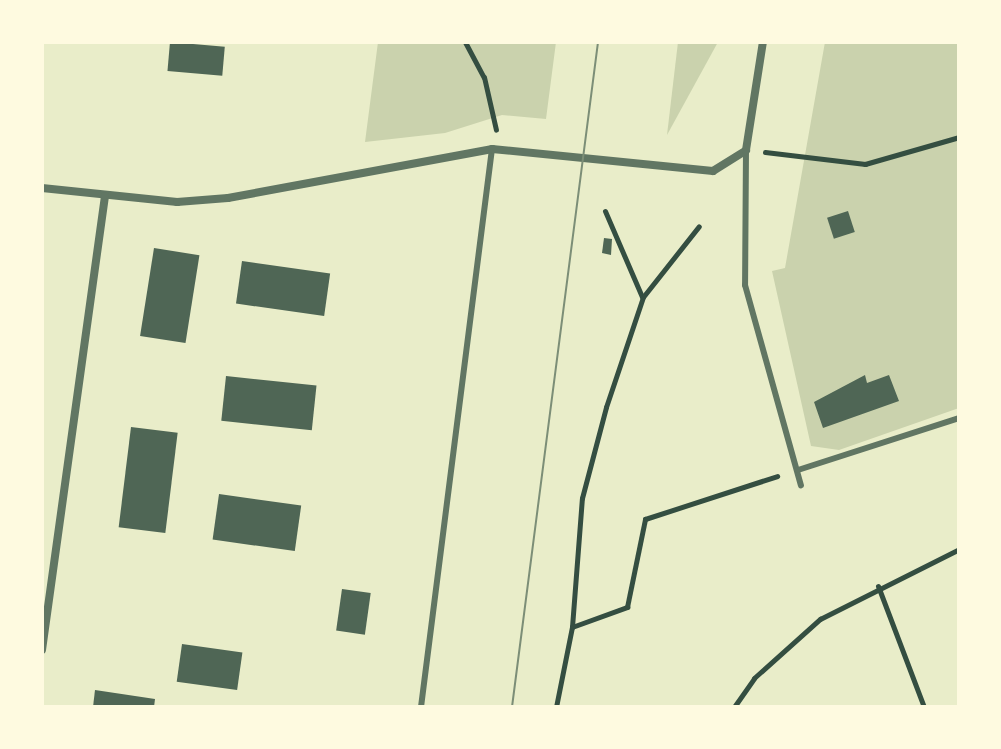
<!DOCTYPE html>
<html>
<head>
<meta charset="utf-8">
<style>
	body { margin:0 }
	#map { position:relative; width:1001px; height:749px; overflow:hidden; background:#e9edc9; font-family:Manrope,sans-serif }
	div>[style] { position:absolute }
	.green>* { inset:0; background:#cad2ad }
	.building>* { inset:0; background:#4f6655; transform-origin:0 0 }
	.path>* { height:5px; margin:-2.5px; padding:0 2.5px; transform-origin:2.5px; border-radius:2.5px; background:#344e41 }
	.service>* { height:6px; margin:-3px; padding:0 3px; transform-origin:3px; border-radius:3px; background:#617663 }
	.minor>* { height:8px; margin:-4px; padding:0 4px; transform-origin:4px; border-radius:4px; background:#617663 }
	.tram>* { height:2px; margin:-1px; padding:0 1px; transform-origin:1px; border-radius:1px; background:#7c8e77 }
	span { translate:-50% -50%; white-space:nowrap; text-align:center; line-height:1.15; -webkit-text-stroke:6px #fefae0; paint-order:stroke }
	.frame { position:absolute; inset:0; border:44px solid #fefae0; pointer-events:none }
</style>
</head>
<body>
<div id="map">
	<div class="green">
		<div style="clip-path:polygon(378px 42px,556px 42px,546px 119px,502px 115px,445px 133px,365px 142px)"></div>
		<div style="clip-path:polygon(678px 42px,718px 42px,667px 135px)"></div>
		<div style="clip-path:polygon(825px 42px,959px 42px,959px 408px,839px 450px,811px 446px,772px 271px,785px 268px)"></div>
	</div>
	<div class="building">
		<div style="left:170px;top:42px;width:55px;height:29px;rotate:5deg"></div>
		<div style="left:848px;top:211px;width:22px;height:22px;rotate:72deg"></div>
		<div style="clip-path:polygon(604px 238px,612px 239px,611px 255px,602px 253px)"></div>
		<div style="left:154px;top:248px;width:46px;height:89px;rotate:9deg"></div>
		<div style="left:242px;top:261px;width:89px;height:43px;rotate:8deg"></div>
		<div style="clip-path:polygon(865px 375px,867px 383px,889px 375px,899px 401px,823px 428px,814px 402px)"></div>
		<div style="left:226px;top:376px;width:91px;height:45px;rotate:6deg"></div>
		<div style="left:131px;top:427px;width:47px;height:101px;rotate:7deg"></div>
		<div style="left:219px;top:494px;width:83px;height:46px;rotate:8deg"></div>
		<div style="left:342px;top:589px;width:29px;height:42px;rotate:8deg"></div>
		<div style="left:182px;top:644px;width:61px;height:38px;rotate:8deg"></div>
		<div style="clip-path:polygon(95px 690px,155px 699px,154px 707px,93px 707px)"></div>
	</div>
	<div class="path">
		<div style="left:465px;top:42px;width:40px;rotate:62deg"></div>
		<div style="left:484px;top:77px;width:54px;rotate:77.2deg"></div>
		<div style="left:765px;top:152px;width:101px;rotate:6.8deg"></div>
		<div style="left:865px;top:164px;width:98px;rotate:-16deg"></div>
		<div style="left:605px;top:211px;width:94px;rotate:66.7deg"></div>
		<div style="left:878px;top:586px;width:129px;rotate:69.2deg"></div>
		<div style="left:572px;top:627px;width:59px;rotate:-20deg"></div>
		<div style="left:627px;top:607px;width:90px;rotate:-78.4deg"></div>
		<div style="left:645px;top:519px;width:139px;rotate:-18deg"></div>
		<div style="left:556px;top:707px;width:82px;rotate:-78.7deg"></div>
		<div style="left:572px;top:627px;width:129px;rotate:-85.6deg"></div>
		<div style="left:582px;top:498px;width:94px;rotate:-75.2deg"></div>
		<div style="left:606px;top:407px;width:116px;rotate:-71.4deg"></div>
		<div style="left:643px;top:297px;width:90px;rotate:-51.7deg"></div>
		<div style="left:734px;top:707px;width:35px;rotate:-55deg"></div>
		<div style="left:754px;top:678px;width:89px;rotate:-41.8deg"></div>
		<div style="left:820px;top:619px;width:156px;rotate:-26.7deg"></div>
	</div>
	<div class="service">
		<div style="left:746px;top:150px;width:135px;rotate:90.4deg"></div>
		<div style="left:745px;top:285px;width:208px;rotate:74.4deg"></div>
		<div style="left:798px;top:470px;width:169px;rotate:-17.9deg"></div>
		<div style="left:421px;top:707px;width:562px;rotate:-82.75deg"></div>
	</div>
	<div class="minor">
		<div style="left:42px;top:188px;width:136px;rotate:5.9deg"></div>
		<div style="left:177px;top:202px;width:51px;rotate:-4.5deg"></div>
		<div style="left:228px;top:198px;width:269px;rotate:-10.5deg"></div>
		<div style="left:492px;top:149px;width:222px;rotate:5.7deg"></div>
		<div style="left:713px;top:171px;width:39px;rotate:-32deg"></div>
		<div style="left:746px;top:150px;width:109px;rotate:-81.1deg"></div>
		<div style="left:42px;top:650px;width:458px;rotate:-82.1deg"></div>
	</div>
	<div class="tram">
		<div style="left:512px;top:707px;width:671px;rotate:-82.63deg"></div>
	</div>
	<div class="frame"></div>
</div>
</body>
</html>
